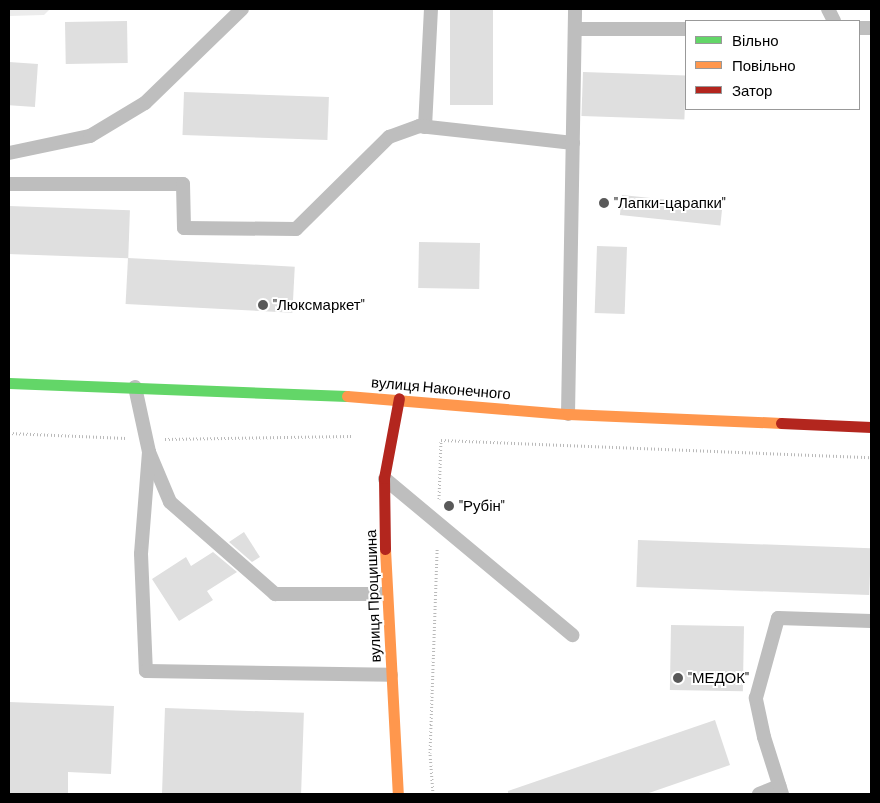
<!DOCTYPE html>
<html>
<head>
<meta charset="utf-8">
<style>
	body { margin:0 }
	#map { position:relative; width:880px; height:803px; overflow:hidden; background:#fff; font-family:Barlow,sans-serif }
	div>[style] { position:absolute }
	.green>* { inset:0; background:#ececec }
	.building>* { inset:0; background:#dfdfdf; transform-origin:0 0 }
	.path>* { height:3px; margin-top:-1.5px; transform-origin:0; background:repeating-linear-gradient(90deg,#b9b9b9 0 1px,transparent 0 3.5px) }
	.lane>* { height:14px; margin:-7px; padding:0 7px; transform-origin:7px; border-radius:7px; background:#bebebe }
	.fast>* { height:11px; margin:-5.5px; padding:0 5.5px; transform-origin:5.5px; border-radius:5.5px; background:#63d668 }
	.slow>* { height:11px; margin:-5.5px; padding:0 5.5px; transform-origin:5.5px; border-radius:5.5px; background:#ff974d }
	.jam>* { height:11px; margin:-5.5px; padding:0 5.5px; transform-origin:5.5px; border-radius:5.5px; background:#b3261e }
	.dots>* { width:14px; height:14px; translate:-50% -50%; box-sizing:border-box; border:2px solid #fff; border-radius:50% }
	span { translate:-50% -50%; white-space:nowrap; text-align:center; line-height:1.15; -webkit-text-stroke:4px #fff; paint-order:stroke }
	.poi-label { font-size:15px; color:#000 }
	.left { translate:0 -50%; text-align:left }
	.street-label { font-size:15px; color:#000 }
	.frame { position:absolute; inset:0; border:10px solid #000; pointer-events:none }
	.legend { position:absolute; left:685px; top:20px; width:175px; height:90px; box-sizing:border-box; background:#fff; border:1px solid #999; margin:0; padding:6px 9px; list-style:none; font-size:15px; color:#000 }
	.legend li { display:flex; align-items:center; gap:10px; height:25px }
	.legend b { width:25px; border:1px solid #999 }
</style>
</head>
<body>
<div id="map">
	<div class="green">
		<div style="clip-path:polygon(9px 9px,50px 9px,44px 15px,9px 16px)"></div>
	</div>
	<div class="building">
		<div style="left:450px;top:9px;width:43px;height:96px"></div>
		<div style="left:127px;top:21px;width:42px;height:62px;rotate:89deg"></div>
		<div style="left:9px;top:62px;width:29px;height:43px;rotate:4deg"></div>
		<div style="left:583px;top:72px;width:103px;height:44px;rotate:2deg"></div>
		<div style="left:184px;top:92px;width:145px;height:43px;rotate:2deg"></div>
		<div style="left:622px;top:195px;width:101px;height:20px;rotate:6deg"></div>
		<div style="left:9px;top:206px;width:121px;height:48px;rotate:2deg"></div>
		<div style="left:419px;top:242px;width:61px;height:46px;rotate:1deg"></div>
		<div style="left:597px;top:246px;width:30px;height:67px;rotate:2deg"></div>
		<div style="left:128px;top:258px;width:167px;height:46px;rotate:3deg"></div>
		<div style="clip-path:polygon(244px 532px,260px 557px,252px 562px,229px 542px)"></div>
		<div style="left:638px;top:540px;width:233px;height:47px;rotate:2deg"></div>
		<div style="clip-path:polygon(213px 552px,237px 572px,207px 591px,213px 600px,179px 621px,152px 579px,186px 557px,191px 566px)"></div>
		<div style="left:671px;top:625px;width:73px;height:65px;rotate:1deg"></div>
		<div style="clip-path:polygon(9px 702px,114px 706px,111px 774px,68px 772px,68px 794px,9px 794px)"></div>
		<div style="left:165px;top:708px;width:139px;height:86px;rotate:2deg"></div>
		<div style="clip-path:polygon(715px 720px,730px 765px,646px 794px,508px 794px,508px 791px)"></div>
	</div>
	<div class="path">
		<div style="left:9px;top:433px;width:117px;rotate:2.4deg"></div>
		<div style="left:165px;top:439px;width:187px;rotate:-0.9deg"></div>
		<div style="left:439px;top:499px;width:59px;rotate:-88.1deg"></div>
		<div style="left:441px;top:440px;width:430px;rotate:2.3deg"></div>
		<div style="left:433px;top:794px;width:41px;rotate:-94.2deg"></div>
		<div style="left:430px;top:753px;width:205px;rotate:-88deg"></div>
	</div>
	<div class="lane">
		<div style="left:828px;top:9px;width:13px;rotate:63deg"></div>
		<div style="left:859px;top:28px;width:12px"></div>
		<div style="left:575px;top:29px;width:111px"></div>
		<div style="left:425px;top:127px;width:118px;rotate:-87.1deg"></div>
		<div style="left:9px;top:153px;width:83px;rotate:-11.9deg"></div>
		<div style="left:90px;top:136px;width:64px;rotate:-31deg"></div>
		<div style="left:145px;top:103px;width:135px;rotate:-44.1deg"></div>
		<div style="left:9px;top:184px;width:174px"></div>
		<div style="left:183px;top:184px;width:44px;rotate:88.7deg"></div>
		<div style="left:184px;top:228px;width:112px;rotate:0.5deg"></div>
		<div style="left:296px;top:229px;width:131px;rotate:-44.7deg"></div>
		<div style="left:389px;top:137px;width:32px;rotate:-20deg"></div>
		<div style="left:419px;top:126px;width:155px;rotate:6.3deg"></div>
		<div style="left:135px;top:387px;width:66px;rotate:77.8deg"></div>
		<div style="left:149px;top:452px;width:54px;rotate:67.2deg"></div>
		<div style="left:170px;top:502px;width:140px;rotate:41.2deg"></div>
		<div style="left:275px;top:594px;width:111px"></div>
		<div style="left:568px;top:414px;width:405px;rotate:-89deg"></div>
		<div style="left:149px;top:452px;width:102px;rotate:94.5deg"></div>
		<div style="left:141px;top:554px;width:117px;rotate:87.6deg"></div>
		<div style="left:146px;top:671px;width:245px;rotate:0.9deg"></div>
		<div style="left:385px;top:479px;width:244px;rotate:39.8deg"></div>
		<div style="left:759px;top:794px;width:22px;rotate:-22deg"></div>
		<div style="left:782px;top:794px;width:60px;rotate:-107.5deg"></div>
		<div style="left:764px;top:737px;width:40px;rotate:-102deg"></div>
		<div style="left:756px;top:698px;width:83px;rotate:-74.6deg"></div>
		<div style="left:778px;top:618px;width:93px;rotate:1.8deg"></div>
	</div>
	<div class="fast">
		<div style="left:9px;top:383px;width:338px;rotate:2.2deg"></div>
	</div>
	<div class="slow">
		<div style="left:347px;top:396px;width:222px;rotate:4.7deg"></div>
		<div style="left:568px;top:414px;width:213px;rotate:2.4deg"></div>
		<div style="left:385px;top:549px;width:245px;rotate:87deg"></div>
	</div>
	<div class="jam">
		<div style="left:781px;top:423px;width:90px;rotate:2.5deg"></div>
		<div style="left:385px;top:549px;width:71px;rotate:-90.8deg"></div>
		<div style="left:384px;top:478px;width:81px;rotate:-79.4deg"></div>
	</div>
	<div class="dots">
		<div style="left:604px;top:203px;background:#595959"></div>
		<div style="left:263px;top:305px;background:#595959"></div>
		<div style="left:449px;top:506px;background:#595959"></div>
		<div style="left:678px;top:678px;background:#595959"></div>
	</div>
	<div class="poi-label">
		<span class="left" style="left:614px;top:203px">"Лапки-царапки"</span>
		<span class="left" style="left:273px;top:305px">"Люксмаркет"</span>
		<span class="left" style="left:459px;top:506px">"Рубін"</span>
		<span class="left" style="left:688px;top:678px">"МЕДОК"</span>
	</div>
	<div class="street-label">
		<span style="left:441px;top:388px;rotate:5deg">вулиця Наконечного</span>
		<span style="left:373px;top:596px;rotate:-92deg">вулиця Процишина</span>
	</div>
	<div class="frame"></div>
	<ul class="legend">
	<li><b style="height:6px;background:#63d668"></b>Вільно</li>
	<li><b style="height:6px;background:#ff974d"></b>Повільно</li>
	<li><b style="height:6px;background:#b3261e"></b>Затор</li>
	</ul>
</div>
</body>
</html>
